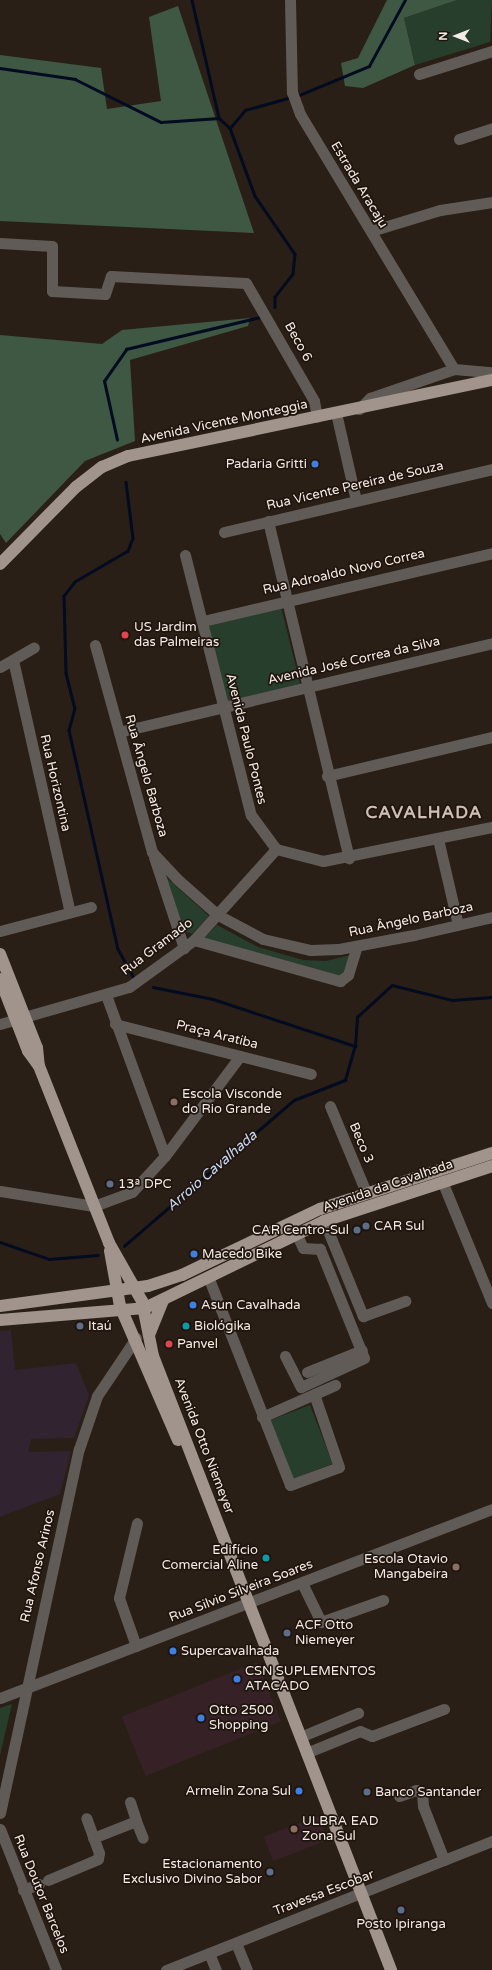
<!DOCTYPE html>
<html>
<head>
<meta charset="utf-8">
<style>
	body { margin:0 }
	#map { position:relative; width:492px; height:1970px; overflow:hidden; background:#2a1f17; font-family:"Varela Round",sans-serif }
	div>[style] { position:absolute }
	.commercial>* { inset:0; background:#362226; transform-origin:0 0 }
	.industrial>* { inset:0; background:#312330 }
	.green>* { inset:0; background:#273e2c; transform-origin:0 0 }
	.forest>* { inset:0; background:#3e5844 }
	.stream>* { height:2.5px; margin:-1.25px; padding:0 1.25px; transform-origin:1.25px; border-radius:1.25px; background:#020b1f }
	.minor>* { height:11px; margin:-5.5px; padding:0 5.5px; transform-origin:5.5px; border-radius:5.5px; background:#615b57 }
	.major>* { height:12px; margin:-6px; padding:0 6px; transform-origin:6px; border-radius:6px; background:#a1948c }
	.dots>* { width:11px; height:11px; translate:-50% -50%; box-sizing:border-box; border:2px solid #20150e; border-radius:50% }
	span { translate:-50% -50%; white-space:nowrap; text-align:center; line-height:1.15; -webkit-text-stroke:3.5px #20150e; paint-order:stroke }
	.street-label { font-size:13px; color:#f4ece6 }
	.poi-label { font-size:13px; color:#f4ece6 }
	.right { translate:-100% -50%; text-align:right }
	.left { translate:0 -50%; text-align:left }
	.water-label { font-size:14px; color:#c7daf7; font-style:italic }
	.district-label { font-size:17px; color:#cfc0b6; font-weight:700; letter-spacing:1px }
	.north { position:absolute; left:436px; top:16px; width:40px; height:40px; -webkit-text-stroke:3px #20150e; paint-order:stroke; rotate:270deg; font-size:11px; font-weight:700; line-height:16px; text-align:center; color:#f4ece6 }
	.north::after { content:''; display:block; margin:auto; width:14px; height:18px; background:#f4ece6; clip-path:polygon(50% 0,100% 100%,50% 72%,0 100%) }
</style>
</head>
<body>
<div id="map">
	<div class="commercial">
		<div style="left:257px;top:1662px;width:64px;height:146px;rotate:68deg"></div>
		<div style="left:318px;top:1816px;width:26px;height:58px;rotate:69deg"></div>
	</div>
	<div class="industrial">
		<div style="clip-path:polygon(11px 1330px,15px 1370px,76px 1363px,89px 1395px,74px 1438px,31px 1439px,28px 1452px,71px 1451px,60px 1494px,0 1517px,0 1331px)"></div>
	</div>
	<div class="green">
		<div style="clip-path:polygon(457px 0,492px 0,490px 42px,415px 65px,404px 18px)"></div>
		<div style="left:281px;top:607px;width:79px;height:77px;rotate:76deg"></div>
		<div style="clip-path:polygon(166px 877px,209px 916px,192px 934px,184px 931px)"></div>
		<div style="clip-path:polygon(217px 925px,258px 947px,303px 960px,326px 961px,350px 955px,346px 971px,340px 977px,203px 939px)"></div>
		<div style="left:310px;top:1405px;width:63px;height:44px;rotate:69deg"></div>
		<div style="clip-path:polygon(12px 1704px,0 1755px,0 1708px)"></div>
	</div>
	<div class="forest">
		<div style="clip-path:polygon(387px 0,457px 0,404px 18px,415px 65px,363px 88px,345px 86px,341px 63px,358px 58px)"></div>
		<div style="clip-path:polygon(178px 6px,254px 233px,0 221px,0 55px,101px 68px,107px 109px,161px 101px,149px 17px)"></div>
		<div style="clip-path:polygon(250px 318px,248px 326px,130px 360px,135px 441px,85px 461px,6px 543px,0 534px,0 335px,102px 344px,122px 330px)"></div>
	</div>
	<div class="stream">
		<div style="left:192px;top:0;width:121px;rotate:77.1deg"></div>
		<div style="left:219px;top:118px;width:15px;rotate:42deg"></div>
		<div style="left:230px;top:128px;width:72px;rotate:69.8deg"></div>
		<div style="left:255px;top:196px;width:70px;rotate:55.4deg"></div>
		<div style="left:295px;top:254px;width:20px;rotate:96deg"></div>
		<div style="left:293px;top:274px;width:29px;rotate:128deg"></div>
		<div style="left:275px;top:297px;width:10px;rotate:90deg"></div>
		<div style="left:0;top:68px;width:76px;rotate:8.3deg"></div>
		<div style="left:75px;top:79px;width:96px;rotate:26.6deg"></div>
		<div style="left:161px;top:122px;width:58px;rotate:-3.9deg"></div>
		<div style="left:297px;top:96px;width:78px;rotate:-22.6deg"></div>
		<div style="left:369px;top:66px;width:75px;rotate:-61.4deg"></div>
		<div style="left:230px;top:128px;width:23px;rotate:-50deg"></div>
		<div style="left:245px;top:110px;width:49px;rotate:-15.5deg"></div>
		<div style="left:117px;top:440px;width:60px;rotate:-102.4deg"></div>
		<div style="left:104px;top:381px;width:39px;rotate:-55deg"></div>
		<div style="left:126px;top:349px;width:138px;rotate:-13.4deg"></div>
		<div style="left:126px;top:482px;width:56px;rotate:82.9deg"></div>
		<div style="left:133px;top:538px;width:14px;rotate:111deg"></div>
		<div style="left:128px;top:551px;width:61px;rotate:149.7deg"></div>
		<div style="left:75px;top:582px;width:18px;rotate:128deg"></div>
		<div style="left:64px;top:596px;width:77px;rotate:88.5deg"></div>
		<div style="left:66px;top:673px;width:36px;rotate:76deg"></div>
		<div style="left:75px;top:708px;width:23px;rotate:105deg"></div>
		<div style="left:69px;top:730px;width:224px;rotate:77.4deg"></div>
		<div style="left:118px;top:949px;width:31px;rotate:61deg"></div>
		<div style="left:153px;top:987px;width:61px;rotate:11.3deg"></div>
		<div style="left:213px;top:999px;width:150px;rotate:18.3deg"></div>
		<div style="left:0;top:1242px;width:52px;rotate:19.1deg"></div>
		<div style="left:49px;top:1259px;width:49px;rotate:-4.7deg"></div>
		<div style="left:124px;top:1246px;width:224px;rotate:-40.7deg"></div>
		<div style="left:294px;top:1100px;width:55px;rotate:-21.4deg"></div>
		<div style="left:345px;top:1080px;width:35px;rotate:-74deg"></div>
		<div style="left:355px;top:1046px;width:29px;rotate:-86deg"></div>
		<div style="left:357px;top:1017px;width:47px;rotate:-42.4deg"></div>
		<div style="left:392px;top:985px;width:62px;rotate:14deg"></div>
		<div style="left:452px;top:1000px;width:40px;rotate:-4.3deg"></div>
	</div>
	<div class="minor">
		<div style="left:290px;top:0;width:92px;rotate:88.8deg"></div>
		<div style="left:292px;top:92px;width:23px;rotate:70deg"></div>
		<div style="left:300px;top:114px;width:298px;rotate:58.9deg"></div>
		<div style="left:419px;top:74px;width:77px;rotate:-17.5deg"></div>
		<div style="left:459px;top:139px;width:35px;rotate:-18deg"></div>
		<div style="left:371px;top:231px;width:72px;rotate:-16.9deg"></div>
		<div style="left:440px;top:210px;width:53px;rotate:-8.7deg"></div>
		<div style="left:0;top:243px;width:52px;rotate:3.3deg"></div>
		<div style="left:52px;top:246px;width:45px;rotate:90deg"></div>
		<div style="left:52px;top:291px;width:53px;rotate:3.2deg"></div>
		<div style="left:105px;top:294px;width:19px;rotate:-72deg"></div>
		<div style="left:111px;top:276px;width:135px;rotate:3deg"></div>
		<div style="left:246px;top:283px;width:136px;rotate:60deg"></div>
		<div style="left:314px;top:401px;width:16px;rotate:79deg"></div>
		<div style="left:359px;top:409px;width:16px;rotate:-45deg"></div>
		<div style="left:370px;top:398px;width:89px;rotate:-19deg"></div>
		<div style="left:454px;top:369px;width:38px;rotate:5deg"></div>
		<div style="left:336px;top:413px;width:89px;rotate:77.1deg"></div>
		<div style="left:268px;top:521px;width:347px;rotate:76.5deg"></div>
		<div style="left:224px;top:532px;width:275px;rotate:-13.2deg"></div>
		<div style="left:185px;top:555px;width:268px;rotate:75.8deg"></div>
		<div style="left:251px;top:815px;width:42px;rotate:53.7deg"></div>
		<div style="left:276px;top:849px;width:49px;rotate:14.3deg"></div>
		<div style="left:323px;top:861px;width:172px;rotate:-11.4deg"></div>
		<div style="left:203px;top:621px;width:297px;rotate:-13.2deg"></div>
		<div style="left:95px;top:645px;width:215px;rotate:74.6deg"></div>
		<div style="left:152px;top:852px;width:35px;rotate:47deg"></div>
		<div style="left:176px;top:878px;width:56px;rotate:41.4deg"></div>
		<div style="left:218px;top:915px;width:51px;rotate:28.1deg"></div>
		<div style="left:263px;top:939px;width:48px;rotate:13.2deg"></div>
		<div style="left:310px;top:950px;width:29px;rotate:-2deg"></div>
		<div style="left:339px;top:949px;width:76px;rotate:-10.6deg"></div>
		<div style="left:414px;top:935px;width:80px;rotate:-13deg"></div>
		<div style="left:13px;top:660px;width:258px;rotate:77.3deg"></div>
		<div style="left:0;top:667px;width:39px;rotate:-30deg"></div>
		<div style="left:119px;top:732px;width:383px;rotate:-13.4deg"></div>
		<div style="left:327px;top:776px;width:170px;rotate:-13.3deg"></div>
		<div style="left:438px;top:839px;width:88px;rotate:76.9deg"></div>
		<div style="left:154px;top:857px;width:96px;rotate:71.8deg"></div>
		<div style="left:0;top:931px;width:94px;rotate:-14.8deg"></div>
		<div style="left:194px;top:940px;width:152px;rotate:15.7deg"></div>
		<div style="left:340px;top:981px;width:10px;rotate:-37deg"></div>
		<div style="left:348px;top:975px;width:30px;rotate:-73deg"></div>
		<div style="left:106px;top:995px;width:171px;rotate:69.9deg"></div>
		<div style="left:0;top:1024px;width:134px;rotate:-16deg"></div>
		<div style="left:129px;top:987px;width:80px;rotate:-35.9deg"></div>
		<div style="left:194px;top:940px;width:122px;rotate:-48deg"></div>
		<div style="left:115px;top:1024px;width:202px;rotate:14.3deg"></div>
		<div style="left:330px;top:1106px;width:93px;rotate:67.3deg"></div>
		<div style="left:442px;top:1181px;width:132px;rotate:67.7deg"></div>
		<div style="left:0;top:1191px;width:95px;rotate:9.1deg"></div>
		<div style="left:94px;top:1206px;width:40px;rotate:-20.2deg"></div>
		<div style="left:132px;top:1192px;width:49px;rotate:-47.5deg"></div>
		<div style="left:165px;top:1156px;width:125px;rotate:-53.1deg"></div>
		<div style="left:324px;top:1221px;width:103px;rotate:67.7deg"></div>
		<div style="left:363px;top:1316px;width:45px;rotate:-19.7deg"></div>
		<div style="left:209px;top:1279px;width:221px;rotate:68.5deg"></div>
		<div style="left:290px;top:1485px;width:52px;rotate:-20.2deg"></div>
		<div style="left:339px;top:1467px;width:77px;rotate:-108.9deg"></div>
		<div style="left:285px;top:1356px;width:35px;rotate:63deg"></div>
		<div style="left:301px;top:1387px;width:69px;rotate:-24.7deg"></div>
		<div style="left:364px;top:1358px;width:118px;rotate:-112deg"></div>
		<div style="left:320px;top:1249px;width:17px;rotate:-177deg"></div>
		<div style="left:303px;top:1248px;width:14px;rotate:-115deg"></div>
		<div style="left:307px;top:1372px;width:59px;rotate:-21.8deg"></div>
		<div style="left:262px;top:1417px;width:80px;rotate:-23.7deg"></div>
		<div style="left:302px;top:1583px;width:43px;rotate:64deg"></div>
		<div style="left:321px;top:1622px;width:66px;rotate:-19.5deg"></div>
		<div style="left:136px;top:1646px;width:51px;rotate:-109.5deg"></div>
		<div style="left:119px;top:1598px;width:77px;rotate:-76.5deg"></div>
		<div style="left:0;top:1698px;width:527px;rotate:-21.01deg"></div>
		<div style="left:300px;top:1737px;width:63px;rotate:-22.5deg"></div>
		<div style="left:306px;top:1753px;width:58px;rotate:-22.2deg"></div>
		<div style="left:360px;top:1731px;width:13px;rotate:23deg"></div>
		<div style="left:372px;top:1736px;width:77px;rotate:-20.6deg"></div>
		<div style="left:399px;top:1796px;width:18px;rotate:-19deg"></div>
		<div style="left:416px;top:1790px;width:6px;rotate:18deg"></div>
		<div style="left:422px;top:1792px;width:14px;rotate:86deg"></div>
		<div style="left:423px;top:1806px;width:58px;rotate:68.7deg"></div>
		<div style="left:130px;top:1802px;width:20px;rotate:72deg"></div>
		<div style="left:0;top:1813px;width:372px;rotate:-77.8deg"></div>
		<div style="left:79px;top:1449px;width:56px;rotate:-71.2deg"></div>
		<div style="left:97px;top:1396px;width:70px;rotate:-56.1deg"></div>
		<div style="left:0;top:1829px;width:152px;rotate:68.3deg"></div>
		<div style="left:93px;top:1838px;width:46px;rotate:-21.6deg"></div>
		<div style="left:136px;top:1821px;width:18px;rotate:68deg"></div>
		<div style="left:48px;top:1880px;width:54px;rotate:-22.8deg"></div>
		<div style="left:98px;top:1859px;width:6px;rotate:-81deg"></div>
		<div style="left:99px;top:1853px;width:37px;rotate:-110deg"></div>
		<div style="left:23px;top:1890px;width:17px;rotate:-21deg"></div>
		<div style="left:236px;top:1943px;width:29px;rotate:68deg"></div>
		<div style="left:209px;top:1953px;width:18px;rotate:68deg"></div>
		<div style="left:166px;top:1970px;width:351px;rotate:-21.6deg"></div>
	</div>
	<div class="major">
		<div style="left:0;top:564px;width:108px;rotate:-45.4deg"></div>
		<div style="left:76px;top:487px;width:33px;rotate:-38deg"></div>
		<div style="left:102px;top:467px;width:28px;rotate:-23deg"></div>
		<div style="left:128px;top:456px;width:372px;rotate:-11.8deg"></div>
		<div style="left:0;top:954px;width:101px;rotate:68.5deg"></div>
		<div style="left:37px;top:1048px;width:18px;rotate:84deg"></div>
		<div style="left:39px;top:1066px;width:190px;rotate:68.4deg"></div>
		<div style="left:109px;top:1243px;width:67px;rotate:60.4deg"></div>
		<div style="left:142px;top:1301px;width:56px;rotate:78.7deg"></div>
		<div style="left:153px;top:1356px;width:659px;rotate:68.81deg"></div>
		<div style="left:0;top:979px;width:77px;rotate:68.7deg"></div>
		<div style="left:28px;top:1051px;width:17px;rotate:54deg"></div>
		<div style="left:110px;top:1251px;width:56px;rotate:79.7deg"></div>
		<div style="left:120px;top:1306px;width:146px;rotate:66.6deg"></div>
		<div style="left:0;top:1306px;width:149px;rotate:-7.7deg"></div>
		<div style="left:148px;top:1286px;width:36px;rotate:-18deg"></div>
		<div style="left:182px;top:1275px;width:153px;rotate:-25.6deg"></div>
		<div style="left:320px;top:1209px;width:181px;rotate:-18deg"></div>
		<div style="left:0;top:1320px;width:145px;rotate:-4.7deg"></div>
		<div style="left:145px;top:1308px;width:199px;rotate:-25.9deg"></div>
		<div style="left:324px;top:1221px;width:177px;rotate:-18.1deg"></div>
		<div style="left:149px;top:1335px;width:37px;rotate:-68deg"></div>
	</div>
	<div class="dots">
		<div style="left:315px;top:464px;background:#3f7fe0"></div>
		<div style="left:125px;top:635px;background:#e0444e"></div>
		<div style="left:174px;top:1102px;background:#8d6e63"></div>
		<div style="left:110px;top:1184px;background:#5c6f8a"></div>
		<div style="left:366px;top:1226px;background:#5c6f8a"></div>
		<div style="left:357px;top:1230px;background:#5c6f8a"></div>
		<div style="left:194px;top:1254px;background:#3f7fe0"></div>
		<div style="left:193px;top:1305px;background:#3f7fe0"></div>
		<div style="left:80px;top:1326px;background:#5c6f8a"></div>
		<div style="left:186px;top:1326px;background:#0f9aa8"></div>
		<div style="left:169px;top:1344px;background:#e0444e"></div>
		<div style="left:266px;top:1558px;background:#0f9aa8"></div>
		<div style="left:456px;top:1567px;background:#8d6e63"></div>
		<div style="left:287px;top:1633px;background:#5c6f8a"></div>
		<div style="left:173px;top:1651px;background:#3f7fe0"></div>
		<div style="left:237px;top:1679px;background:#3f7fe0"></div>
		<div style="left:201px;top:1718px;background:#3f7fe0"></div>
		<div style="left:299px;top:1791px;background:#3f7fe0"></div>
		<div style="left:367px;top:1792px;background:#5c6f8a"></div>
		<div style="left:294px;top:1829px;background:#8d6e63"></div>
		<div style="left:270px;top:1872px;background:#5c6f8a"></div>
		<div style="left:401px;top:1910px;background:#5c6f8a"></div>
	</div>
	<div class="street-label">
		<span style="left:359px;top:185px;rotate:59deg">Estrada Aracaju</span>
		<span style="left:298px;top:342px;rotate:61deg">Beco 6</span>
		<span style="left:224px;top:422px;rotate:-12deg">Avenida Vicente Monteggia</span>
		<span style="left:355px;top:486px;rotate:-13deg">Rua Vicente Pereira de Souza</span>
		<span style="left:344px;top:572px;rotate:-13deg">Rua Adroaldo Novo Correa</span>
		<span style="left:354px;top:661px;rotate:-13deg">Avenida José Correa da Silva</span>
		<span style="left:246px;top:739px;rotate:76deg">Avenida Paulo Pontes</span>
		<span style="left:146px;top:776px;rotate:74deg">Rua Ângelo Barboza</span>
		<span style="left:55px;top:783px;rotate:77deg">Rua Horizontina</span>
		<span style="left:411px;top:920px;rotate:-12deg">Rua Ângelo Barboza</span>
		<span style="left:157px;top:947px;rotate:-37deg">Rua Gramado</span>
		<span style="left:217px;top:1035px;rotate:14deg">Praça Aratiba</span>
		<span style="left:361px;top:1143px;rotate:67deg">Beco 3</span>
		<span style="left:388px;top:1186px;rotate:-19deg">Avenida da Cavalhada</span>
		<span style="left:204px;top:1446px;rotate:69deg">Avenida Otto Niemeyer</span>
		<span style="left:38px;top:1566px;rotate:-77deg">Rua Afonso Arinos</span>
		<span style="left:241px;top:1591px;rotate:-21deg">Rua Silvio Silveira Soares</span>
		<span style="left:324px;top:1893px;rotate:-21deg">Travessa Escobar</span>
		<span style="left:41px;top:1894px;rotate:68deg">Rua Doutor Barcelos</span>
	</div>
	<div class="poi-label">
		<span class="right" style="left:307px;top:464px">Padaria Gritti</span>
		<span class="left" style="left:134px;top:635px">US Jardim<br>das Palmeiras</span>
		<span class="left" style="left:182px;top:1102px">Escola Visconde<br>do Rio Grande</span>
		<span class="left" style="left:118px;top:1184px">13ª DPC</span>
		<span class="left" style="left:374px;top:1226px">CAR Sul</span>
		<span class="right" style="left:349px;top:1230px">CAR Centro-Sul</span>
		<span class="left" style="left:202px;top:1254px">Macedo Bike</span>
		<span class="left" style="left:201px;top:1305px">Asun Cavalhada</span>
		<span class="left" style="left:88px;top:1326px">Itaú</span>
		<span class="left" style="left:194px;top:1326px">Biológika</span>
		<span class="left" style="left:177px;top:1344px">Panvel</span>
		<span class="right" style="left:258px;top:1558px">Edifício<br>Comercial Aline</span>
		<span class="right" style="left:448px;top:1567px">Escola Otavio<br>Mangabeira</span>
		<span class="left" style="left:295px;top:1633px">ACF Otto<br>Niemeyer</span>
		<span class="left" style="left:181px;top:1651px">Supercavalhada</span>
		<span class="left" style="left:245px;top:1679px">CSN SUPLEMENTOS<br>ATACADO</span>
		<span class="left" style="left:209px;top:1718px">Otto 2500<br>Shopping</span>
		<span class="right" style="left:291px;top:1791px">Armelin Zona Sul</span>
		<span class="left" style="left:375px;top:1792px">Banco Santander</span>
		<span class="left" style="left:302px;top:1829px">ULBRA EAD<br>Zona Sul</span>
		<span class="right" style="left:262px;top:1872px">Estacionamento<br>Exclusivo Divino Sabor</span>
		<span style="left:401px;top:1924px">Posto Ipiranga</span>
	</div>
	<div class="water-label">
		<span style="left:212px;top:1171px;rotate:-41deg">Arroio Cavalhada</span>
	</div>
	<div class="district-label">
		<span style="left:424px;top:813px">CAVALHADA</span>
	</div>
	<div class="north">N</div>
</div>
</body>
</html>
